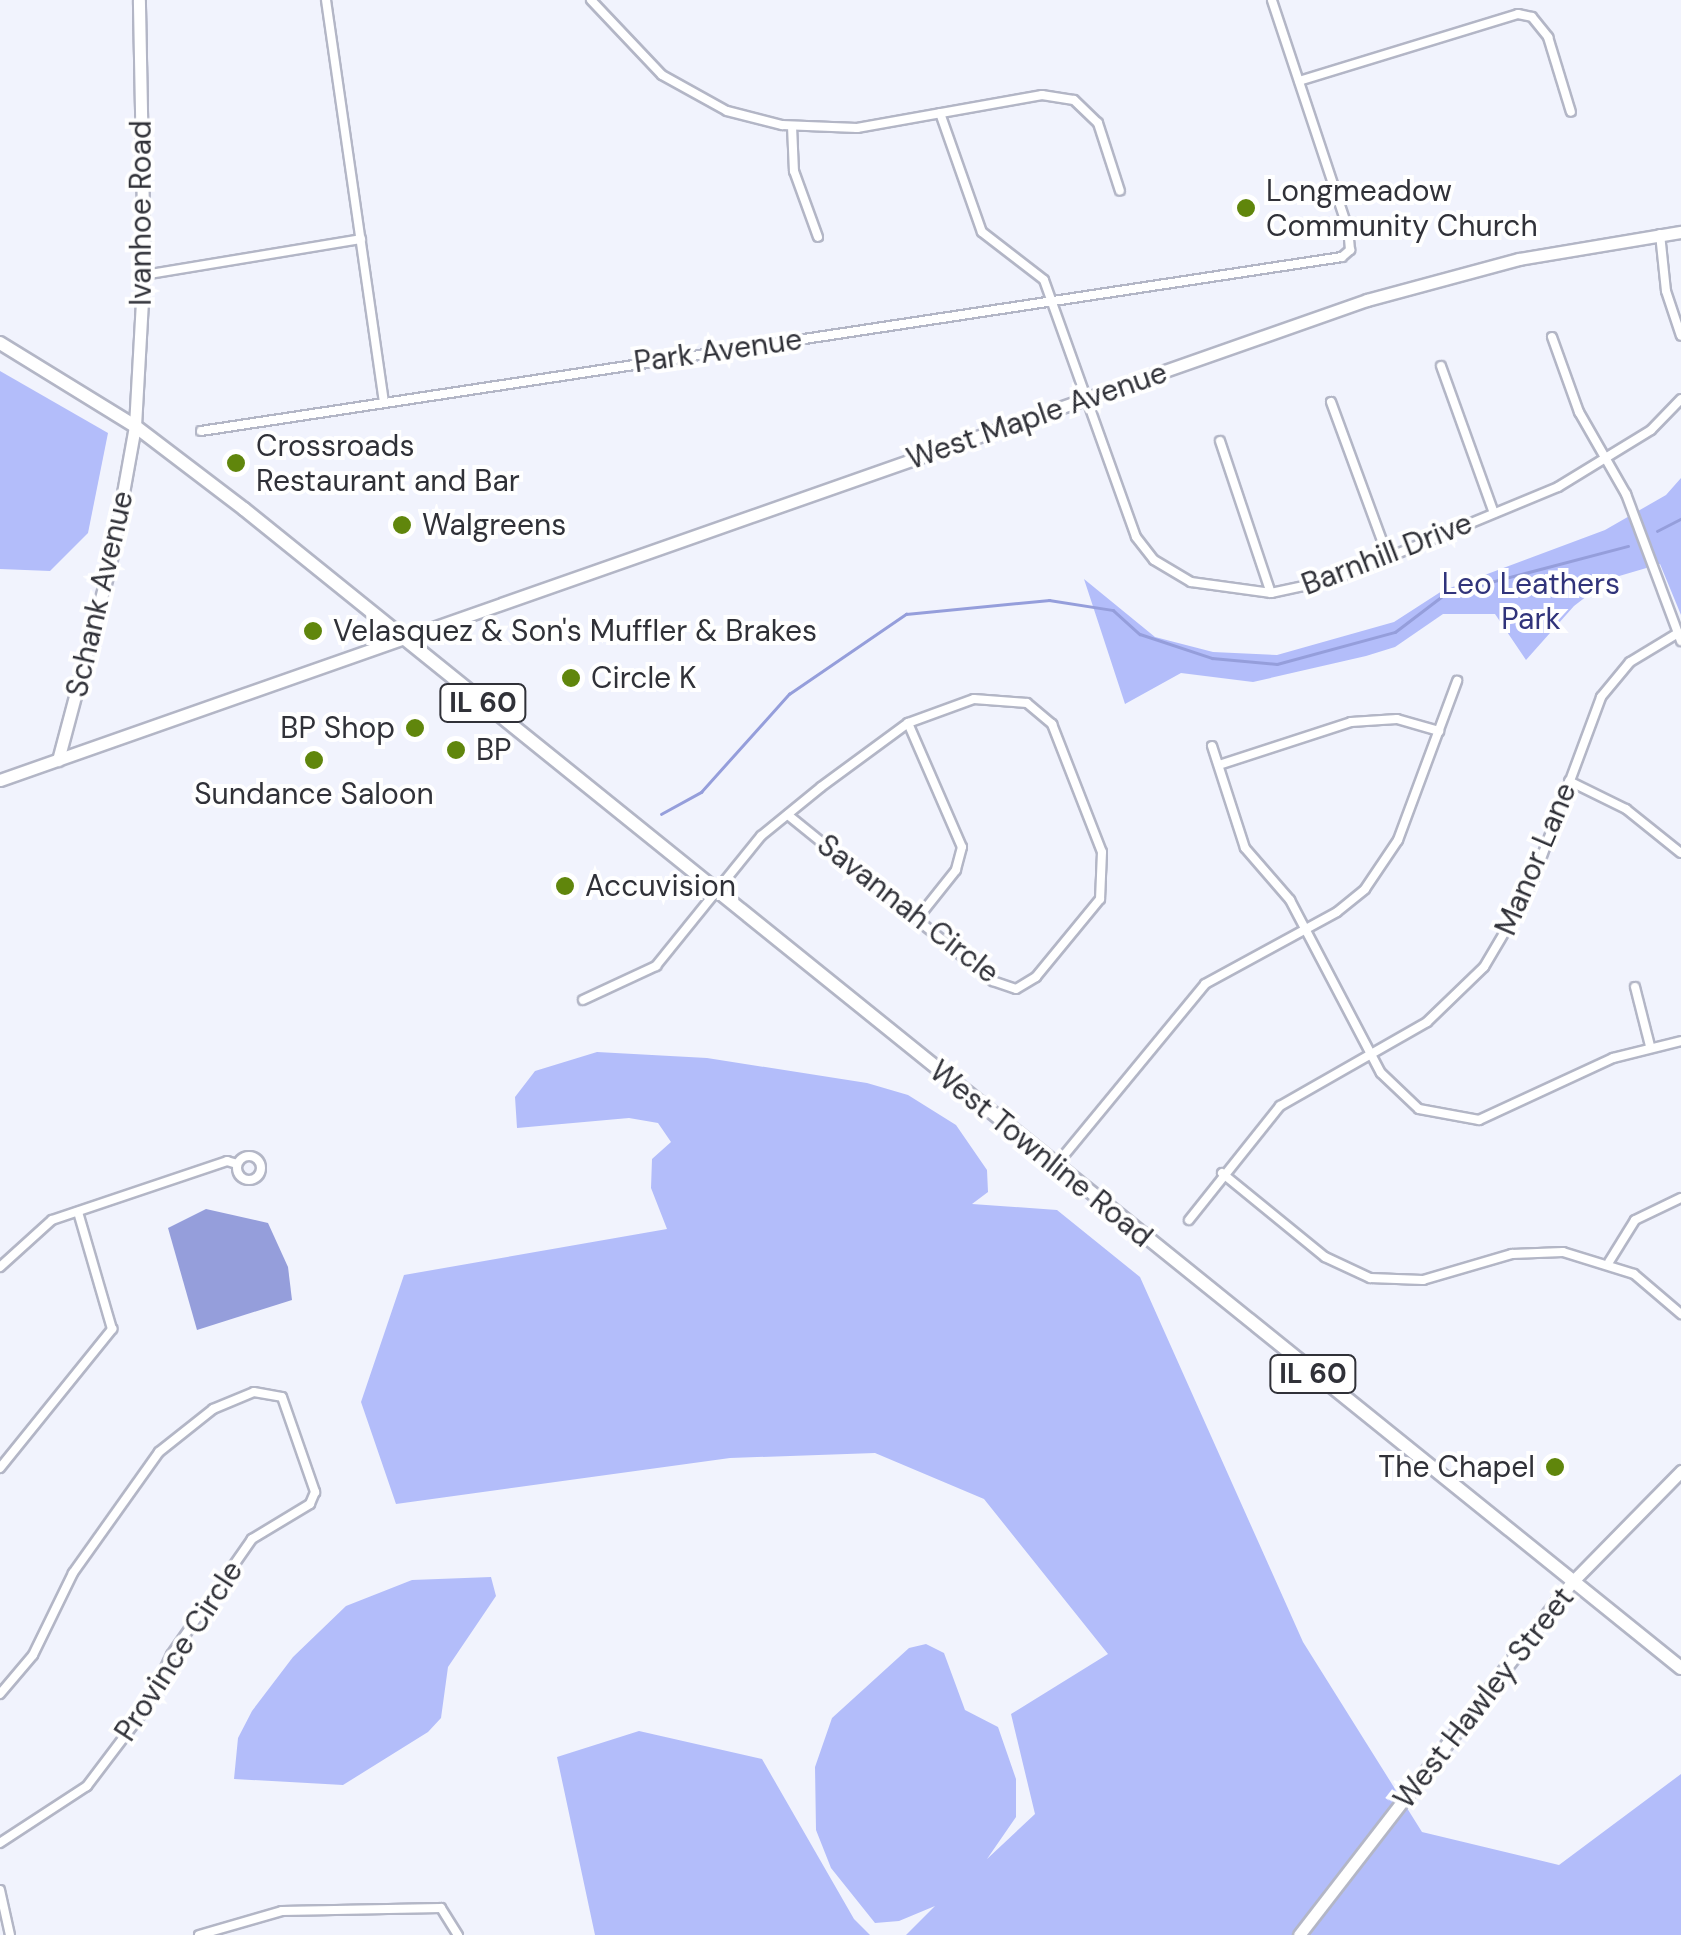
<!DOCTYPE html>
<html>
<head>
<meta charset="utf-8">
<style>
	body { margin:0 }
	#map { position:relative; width:1681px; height:1935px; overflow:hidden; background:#f1f3fd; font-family:"DM Sans",sans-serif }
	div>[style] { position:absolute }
	.green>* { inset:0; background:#b3bdfa }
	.water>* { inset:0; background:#959edb }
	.stream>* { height:2.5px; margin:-1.25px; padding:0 1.25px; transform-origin:1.25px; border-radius:1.25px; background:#959edb }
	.roads { filter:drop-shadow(2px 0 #b3b6c6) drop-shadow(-2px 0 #b3b6c6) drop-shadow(0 2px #b3b6c6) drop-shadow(0 -2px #b3b6c6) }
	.street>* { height:8px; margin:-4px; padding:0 4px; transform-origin:4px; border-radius:4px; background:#fff }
	.street>.ring { margin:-4px; padding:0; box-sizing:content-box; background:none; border:8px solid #fff; border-radius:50% }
	.secondary>* { height:11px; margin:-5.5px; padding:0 5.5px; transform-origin:5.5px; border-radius:5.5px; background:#fff }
	.primary>* { height:12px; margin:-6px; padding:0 6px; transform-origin:6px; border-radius:6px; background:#fff }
	.dots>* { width:28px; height:28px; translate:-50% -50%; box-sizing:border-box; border:5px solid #fff; border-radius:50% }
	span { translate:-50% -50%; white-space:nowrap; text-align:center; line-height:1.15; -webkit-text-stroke:8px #fff; paint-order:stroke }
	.shield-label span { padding:2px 8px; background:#fff; border:2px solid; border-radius:8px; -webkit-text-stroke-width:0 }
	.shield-label { font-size:28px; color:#303138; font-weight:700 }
	.poi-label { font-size:30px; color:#303138 }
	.left { translate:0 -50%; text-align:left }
	.right { translate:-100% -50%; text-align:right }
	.street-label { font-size:30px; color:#303138 }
	.park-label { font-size:30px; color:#31347b }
</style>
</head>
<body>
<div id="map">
	<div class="green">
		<div style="clip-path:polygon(0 371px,108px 433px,88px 533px,50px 571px,0 569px)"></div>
		<div style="clip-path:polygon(1681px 478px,1681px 615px,1660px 564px,1609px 579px,1574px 606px,1526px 660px,1495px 614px,1443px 614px,1395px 647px,1366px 656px,1253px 682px,1181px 673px,1125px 704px,1084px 579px,1155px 637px,1213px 652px,1277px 655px,1394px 622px,1442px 591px,1605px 530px,1666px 495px)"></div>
		<div style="clip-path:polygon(597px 1052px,707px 1058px,867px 1083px,908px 1095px,956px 1125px,987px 1170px,988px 1192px,972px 1204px,1057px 1210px,1140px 1277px,1303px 1642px,1422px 1832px,1559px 1865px,1681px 1774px,1681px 1935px,906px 1935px,935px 1906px,899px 1921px,875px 1923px,831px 1868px,816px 1830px,815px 1767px,832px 1718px,909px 1648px,926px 1644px,944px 1653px,965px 1710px,998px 1727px,1016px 1779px,1016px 1817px,987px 1859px,1035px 1814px,1011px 1714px,1108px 1654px,984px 1499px,875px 1453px,730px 1458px,396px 1504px,361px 1402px,404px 1275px,667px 1229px,651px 1188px,652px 1159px,671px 1142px,658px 1123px,629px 1118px,517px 1128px,515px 1097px,535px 1071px)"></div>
		<div style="clip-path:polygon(491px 1577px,496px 1596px,448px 1667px,441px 1718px,428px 1732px,343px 1785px,234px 1779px,238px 1738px,252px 1711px,293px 1657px,346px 1606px,412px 1580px)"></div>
		<div style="clip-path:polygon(639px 1731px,762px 1759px,854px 1919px,870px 1935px,595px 1935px,557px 1757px)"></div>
	</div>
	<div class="water">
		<div style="clip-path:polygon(206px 1209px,268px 1223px,288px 1267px,292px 1300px,197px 1330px,168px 1228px)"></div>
	</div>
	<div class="stream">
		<div style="left:1657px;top:531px;width:27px;rotate:-27deg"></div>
		<div style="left:661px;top:814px;width:46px;rotate:-28.8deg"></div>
		<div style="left:701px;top:792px;width:132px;rotate:-48.1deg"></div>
		<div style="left:789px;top:694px;width:142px;rotate:-34.4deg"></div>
		<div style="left:906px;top:614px;width:144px;rotate:-5.6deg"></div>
		<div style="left:1049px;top:600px;width:65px;rotate:8.9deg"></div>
		<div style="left:1113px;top:610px;width:36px;rotate:42deg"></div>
		<div style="left:1140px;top:634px;width:76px;rotate:18.4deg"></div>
		<div style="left:1212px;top:658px;width:65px;rotate:5.3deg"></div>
		<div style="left:1277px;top:664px;width:122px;rotate:-15.2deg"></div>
		<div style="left:1395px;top:632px;width:63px;rotate:-37.2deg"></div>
		<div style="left:1445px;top:594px;width:189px;rotate:-14.7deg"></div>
	</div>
	<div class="roads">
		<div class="street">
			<div style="left:326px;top:0;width:405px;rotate:81.8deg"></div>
			<div style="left:591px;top:0;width:103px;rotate:46.6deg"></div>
			<div style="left:662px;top:75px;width:74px;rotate:29deg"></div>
			<div style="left:727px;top:111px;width:57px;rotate:14.3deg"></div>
			<div style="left:782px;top:125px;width:75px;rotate:2.3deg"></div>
			<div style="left:857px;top:128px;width:188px;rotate:-10.1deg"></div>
			<div style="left:1042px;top:95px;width:32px;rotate:9deg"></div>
			<div style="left:1074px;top:100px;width:33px;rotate:44deg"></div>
			<div style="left:1098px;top:123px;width:71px;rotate:72.1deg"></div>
			<div style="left:1299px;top:81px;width:229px;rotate:-17deg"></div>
			<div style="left:1518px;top:14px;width:14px;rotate:12deg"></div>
			<div style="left:1532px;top:17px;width:26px;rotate:51deg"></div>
			<div style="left:1548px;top:37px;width:78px;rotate:73deg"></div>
			<div style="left:940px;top:113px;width:126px;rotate:70.6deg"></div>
			<div style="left:982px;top:232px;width:78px;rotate:37.7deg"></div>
			<div style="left:1044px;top:280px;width:273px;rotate:70.3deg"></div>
			<div style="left:1136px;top:537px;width:29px;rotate:52deg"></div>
			<div style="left:1154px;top:560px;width:43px;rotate:30.7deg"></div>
			<div style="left:1191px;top:582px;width:81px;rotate:7.8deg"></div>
			<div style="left:1271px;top:593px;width:66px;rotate:-12.2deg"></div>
			<div style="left:1336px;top:579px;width:240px;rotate:-22.5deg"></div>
			<div style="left:1558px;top:487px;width:109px;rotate:-31.5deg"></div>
			<div style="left:1651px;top:430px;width:43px;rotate:-45.9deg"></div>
			<div style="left:792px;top:126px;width:45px;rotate:87.5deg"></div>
			<div style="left:794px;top:171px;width:70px;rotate:70deg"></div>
			<div style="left:1660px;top:234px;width:57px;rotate:84deg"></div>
			<div style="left:1666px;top:291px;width:47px;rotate:71.6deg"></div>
			<div style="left:144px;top:275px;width:220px;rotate:-9.4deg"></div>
			<div style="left:1552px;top:337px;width:80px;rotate:70.2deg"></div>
			<div style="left:1579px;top:412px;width:95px;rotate:60.2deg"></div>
			<div style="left:1626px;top:494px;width:157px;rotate:69.5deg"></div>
			<div style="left:1441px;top:366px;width:156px;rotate:70.2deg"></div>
			<div style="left:1331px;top:402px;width:162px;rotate:69.8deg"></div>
			<div style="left:201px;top:431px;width:1154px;rotate:-8.67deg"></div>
			<div style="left:1342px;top:257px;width:11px;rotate:-41deg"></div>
			<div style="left:1350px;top:250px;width:21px;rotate:-95deg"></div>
			<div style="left:1348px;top:229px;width:241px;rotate:-108.4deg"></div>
			<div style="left:1220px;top:441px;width:160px;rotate:71.5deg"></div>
			<div style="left:908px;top:723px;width:135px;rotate:66.5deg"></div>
			<div style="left:962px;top:847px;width:24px;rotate:105deg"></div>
			<div style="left:956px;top:870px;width:63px;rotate:128.5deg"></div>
			<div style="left:1212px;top:746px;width:107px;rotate:72.1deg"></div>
			<div style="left:1245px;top:848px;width:69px;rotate:49.1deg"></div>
			<div style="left:1290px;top:900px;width:195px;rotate:62.3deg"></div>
			<div style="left:1381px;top:1073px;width:52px;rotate:43.5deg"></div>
			<div style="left:1419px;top:1109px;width:61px;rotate:10.4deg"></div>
			<div style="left:1479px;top:1120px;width:148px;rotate:-24.8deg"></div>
			<div style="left:1613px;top:1058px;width:70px;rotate:-14deg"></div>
			<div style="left:1219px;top:765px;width:139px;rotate:-18deg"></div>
			<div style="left:1351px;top:722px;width:46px;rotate:-3.7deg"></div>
			<div style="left:1397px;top:719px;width:44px;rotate:15.9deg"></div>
			<div style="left:1569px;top:781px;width:64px;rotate:26.2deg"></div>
			<div style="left:1626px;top:809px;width:70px;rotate:38.7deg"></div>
			<div style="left:1635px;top:987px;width:61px;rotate:75.7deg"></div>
			<div style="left:583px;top:1000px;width:81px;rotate:-25deg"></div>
			<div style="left:656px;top:966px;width:167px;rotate:-51.1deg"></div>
			<div style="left:761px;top:836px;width:77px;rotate:-39.2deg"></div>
			<div style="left:821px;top:787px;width:108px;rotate:-36.3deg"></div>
			<div style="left:908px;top:723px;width:70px;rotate:-20deg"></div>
			<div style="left:974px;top:699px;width:53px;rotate:4.3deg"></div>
			<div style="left:1027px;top:703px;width:33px;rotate:40deg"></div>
			<div style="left:1052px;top:724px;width:137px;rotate:68.7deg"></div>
			<div style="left:1102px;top:852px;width:47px;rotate:92.4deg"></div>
			<div style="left:1100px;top:899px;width:101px;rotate:129.4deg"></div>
			<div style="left:1036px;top:977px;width:23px;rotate:149deg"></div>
			<div style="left:1016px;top:989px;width:24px;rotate:-161deg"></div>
			<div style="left:993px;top:981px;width:264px;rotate:-141deg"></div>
			<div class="ring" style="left:237px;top:1156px;width:16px;height:16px"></div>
			<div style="left:1056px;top:1165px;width:234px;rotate:-50.5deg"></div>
			<div style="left:1205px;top:984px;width:150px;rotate:-28.6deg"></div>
			<div style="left:1337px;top:912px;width:36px;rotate:-39deg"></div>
			<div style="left:1365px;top:889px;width:59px;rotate:-56deg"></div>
			<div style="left:1398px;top:840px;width:170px;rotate:-69.6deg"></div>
			<div style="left:1222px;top:1173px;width:133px;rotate:39.2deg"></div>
			<div style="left:1325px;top:1257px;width:50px;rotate:25deg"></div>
			<div style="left:1370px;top:1278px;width:53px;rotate:2.2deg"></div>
			<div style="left:1423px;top:1280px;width:93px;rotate:-16.3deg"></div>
			<div style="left:1512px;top:1254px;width:51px;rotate:-2.2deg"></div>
			<div style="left:1563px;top:1252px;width:74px;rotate:17.2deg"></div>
			<div style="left:1634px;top:1274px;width:62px;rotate:40.4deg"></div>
			<div style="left:1189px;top:1220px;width:146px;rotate:-51.4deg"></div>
			<div style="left:1280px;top:1106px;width:169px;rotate:-29.7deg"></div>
			<div style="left:1427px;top:1022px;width:79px;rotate:-44deg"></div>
			<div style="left:1484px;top:967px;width:88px;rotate:-59.4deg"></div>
			<div style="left:1529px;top:891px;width:207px;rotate:-69.6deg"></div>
			<div style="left:1601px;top:697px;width:45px;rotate:-50.4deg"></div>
			<div style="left:1630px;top:662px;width:56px;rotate:-31.1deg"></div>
			<div style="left:1609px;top:1262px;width:49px;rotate:-58.2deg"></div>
			<div style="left:1635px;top:1220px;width:51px;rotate:-25.6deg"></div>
			<div style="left:0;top:1267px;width:70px;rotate:-42.1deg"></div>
			<div style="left:52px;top:1220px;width:185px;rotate:-18.6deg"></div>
			<div style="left:227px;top:1161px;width:10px;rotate:17deg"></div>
			<div style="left:0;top:1468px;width:179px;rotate:-51.1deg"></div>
			<div style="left:112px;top:1329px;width:122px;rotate:-106.2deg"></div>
			<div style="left:0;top:1694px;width:51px;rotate:-49.8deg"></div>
			<div style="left:33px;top:1655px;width:91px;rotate:-64deg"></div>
			<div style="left:73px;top:1573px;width:148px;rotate:-54.6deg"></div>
			<div style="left:159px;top:1452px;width:69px;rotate:-38.5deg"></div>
			<div style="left:213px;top:1409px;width:44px;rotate:-22.5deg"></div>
			<div style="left:254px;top:1392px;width:28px;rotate:10deg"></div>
			<div style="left:282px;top:1397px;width:101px;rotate:70.8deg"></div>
			<div style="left:315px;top:1492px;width:13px;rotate:113deg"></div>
			<div style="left:310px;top:1504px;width:68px;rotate:148.9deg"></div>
			<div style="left:252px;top:1539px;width:141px;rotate:124.9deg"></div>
			<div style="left:171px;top:1655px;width:59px;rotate:115.3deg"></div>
			<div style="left:146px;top:1708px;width:98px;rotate:127.1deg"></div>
			<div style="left:87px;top:1786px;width:104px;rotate:146.8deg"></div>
			<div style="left:0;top:1890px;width:46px;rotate:77.5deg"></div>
			<div style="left:199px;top:1935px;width:86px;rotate:-16.1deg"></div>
			<div style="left:282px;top:1911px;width:159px;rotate:-1.1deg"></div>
			<div style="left:441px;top:1908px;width:32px;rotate:58deg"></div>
		</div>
		<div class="secondary">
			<div style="left:58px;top:760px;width:202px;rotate:-75.1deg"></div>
			<div style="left:110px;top:565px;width:141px;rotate:-79.8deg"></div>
			<div style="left:135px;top:426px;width:160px;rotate:-86.8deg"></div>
			<div style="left:144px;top:266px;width:266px;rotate:-91.1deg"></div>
			<div style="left:0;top:780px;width:1449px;rotate:-19.35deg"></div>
			<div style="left:1367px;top:300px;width:157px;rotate:-15.1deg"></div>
			<div style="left:1519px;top:259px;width:164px;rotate:-9.5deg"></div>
			<div style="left:1299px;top:1935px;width:446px;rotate:-52.3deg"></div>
			<div style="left:1572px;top:1582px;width:156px;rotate:-45.5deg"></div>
		</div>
		<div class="primary">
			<div style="left:0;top:343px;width:158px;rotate:31.6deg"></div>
			<div style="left:135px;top:426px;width:137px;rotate:37.3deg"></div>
			<div style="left:244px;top:509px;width:1846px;rotate:38.89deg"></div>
		</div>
	</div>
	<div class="dots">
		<div style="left:1246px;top:208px;background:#60860c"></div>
		<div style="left:236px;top:463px;background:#60860c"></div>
		<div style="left:402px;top:525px;background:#60860c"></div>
		<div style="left:313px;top:631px;background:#60860c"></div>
		<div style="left:571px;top:678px;background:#60860c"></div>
		<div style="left:415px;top:728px;background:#60860c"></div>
		<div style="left:456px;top:750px;background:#60860c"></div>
		<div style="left:314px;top:760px;background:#60860c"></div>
		<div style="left:565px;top:886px;background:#60860c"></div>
		<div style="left:1555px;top:1467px;background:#60860c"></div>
	</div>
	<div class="shield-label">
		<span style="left:483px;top:703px">IL 60</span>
		<span style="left:1313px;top:1374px">IL 60</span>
	</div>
	<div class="poi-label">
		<span class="left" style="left:1266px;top:208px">Longmeadow<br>Community Church</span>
		<span class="left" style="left:256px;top:463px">Crossroads<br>Restaurant and Bar</span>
		<span class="left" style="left:422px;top:525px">Walgreens</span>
		<span class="left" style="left:333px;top:631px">Velasquez &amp; Son's Muffler &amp; Brakes</span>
		<span class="left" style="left:591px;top:678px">Circle K</span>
		<span class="right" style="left:395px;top:728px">BP Shop</span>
		<span class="left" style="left:476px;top:750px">BP</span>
		<span style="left:314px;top:794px">Sundance Saloon</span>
		<span class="left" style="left:585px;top:886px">Accuvision</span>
		<span class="right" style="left:1535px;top:1467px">The Chapel</span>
	</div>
	<div class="street-label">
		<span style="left:141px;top:213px;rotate:-90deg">Ivanhoe Road</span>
		<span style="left:718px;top:351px;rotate:-8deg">Park Avenue</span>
		<span style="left:1037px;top:416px;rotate:-19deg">West Maple Avenue</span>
		<span style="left:1387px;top:554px;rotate:-21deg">Barnhill Drive</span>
		<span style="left:100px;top:594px;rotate:-77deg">Schank Avenue</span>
		<span style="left:1536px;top:859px;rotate:-67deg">Manor Lane</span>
		<span style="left:908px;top:909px;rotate:38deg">Savannah Circle</span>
		<span style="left:1041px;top:1154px;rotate:39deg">West Townline Road</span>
		<span style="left:179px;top:1651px;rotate:-57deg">Province Circle</span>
		<span style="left:1484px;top:1698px;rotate:-52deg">West Hawley Street</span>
	</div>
	<div class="park-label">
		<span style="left:1531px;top:601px">Leo Leathers<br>Park</span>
	</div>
</div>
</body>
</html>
